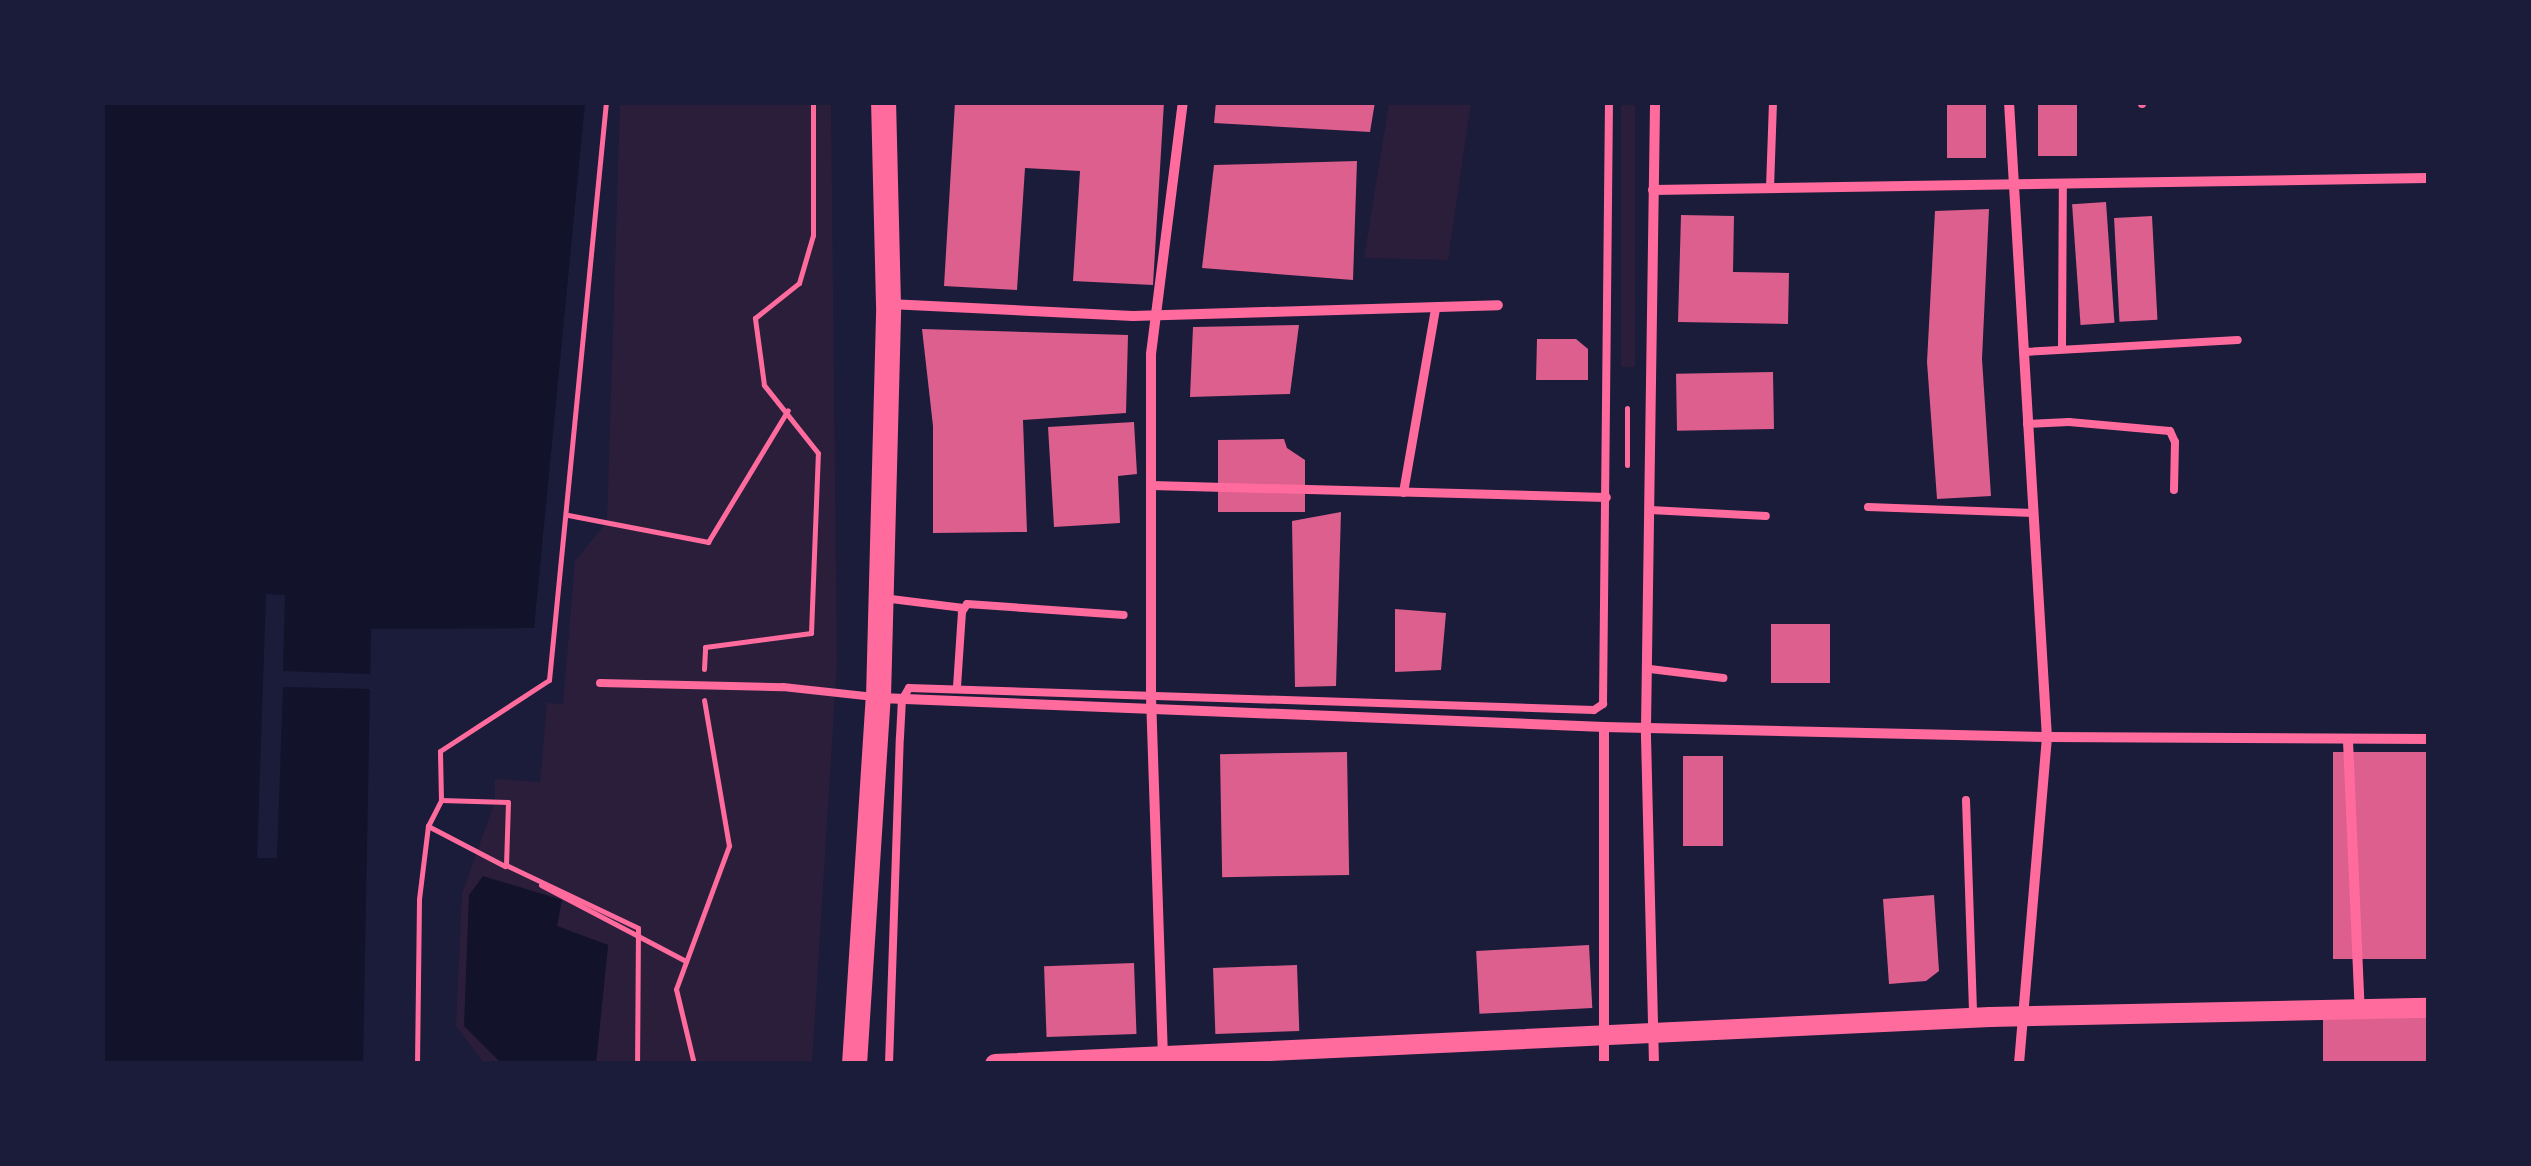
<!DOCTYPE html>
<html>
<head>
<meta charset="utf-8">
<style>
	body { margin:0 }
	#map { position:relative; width:2531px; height:1166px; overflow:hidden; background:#1b1b3a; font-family:"IBM Plex Sans",sans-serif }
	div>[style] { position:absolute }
	.green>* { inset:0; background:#2a1e3b; transform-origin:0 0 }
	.water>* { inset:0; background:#12122b }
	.pier>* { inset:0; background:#1b1b3a }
	.building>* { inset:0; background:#dd5f8e; transform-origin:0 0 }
	.path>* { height:5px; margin:-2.5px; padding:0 2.5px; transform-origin:2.5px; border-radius:2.5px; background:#ff6b9d }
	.service>* { height:8px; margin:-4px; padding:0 4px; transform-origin:4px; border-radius:4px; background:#ff6b9d }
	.pedestrian>* { height:9px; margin:-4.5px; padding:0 4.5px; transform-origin:4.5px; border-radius:4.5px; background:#ff6b9d }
	.minor>* { height:10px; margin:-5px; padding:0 5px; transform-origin:5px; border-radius:5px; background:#ff6b9d }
	.secondary>* { height:20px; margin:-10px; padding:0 10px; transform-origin:10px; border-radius:10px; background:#ff6b9d }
	.primary>* { height:25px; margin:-12.5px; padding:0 12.5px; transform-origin:12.5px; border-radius:12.5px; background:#ff6b9d }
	span { translate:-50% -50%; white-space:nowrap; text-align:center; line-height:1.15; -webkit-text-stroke:10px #1b1b3a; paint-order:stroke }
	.frame { position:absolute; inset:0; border:105px solid #1b1b3a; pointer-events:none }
</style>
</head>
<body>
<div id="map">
	<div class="green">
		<div style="clip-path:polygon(620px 103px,831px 103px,837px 663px,812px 1063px,596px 1063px,608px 945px,556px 926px,561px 900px,501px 1063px,484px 1063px,456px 1026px,462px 894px,495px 801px,495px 779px,540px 782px,547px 703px,563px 704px,575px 561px,607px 522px)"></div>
		<div style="clip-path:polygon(1389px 103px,1471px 103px,1448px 260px,1364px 258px)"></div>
		<div style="left:1621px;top:103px;width:14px;height:264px"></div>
	</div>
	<div class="water">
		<div style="clip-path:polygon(102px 103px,585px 103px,534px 628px,371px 629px,363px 1063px,103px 1063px)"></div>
		<div style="clip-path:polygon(483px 876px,562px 900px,557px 926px,608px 945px,596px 1063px,501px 1063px,464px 1026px,469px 895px)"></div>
	</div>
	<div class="pier">
		<div style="clip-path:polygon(266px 594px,285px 595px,283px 671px,370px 674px,370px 689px,283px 687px,277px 858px,257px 858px)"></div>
	</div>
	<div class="building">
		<div style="clip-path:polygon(955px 102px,1164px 102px,1153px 285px,1073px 281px,1080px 171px,1025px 168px,1017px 290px,944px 286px)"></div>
		<div style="clip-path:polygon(1216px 102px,1375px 102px,1370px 132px,1214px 123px)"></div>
		<div style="left:1947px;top:102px;width:39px;height:56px"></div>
		<div style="left:2038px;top:102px;width:39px;height:54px"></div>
		<div style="clip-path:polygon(1357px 161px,1353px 280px,1202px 268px,1214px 165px)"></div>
		<div style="left:2106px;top:202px;width:121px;height:34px;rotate:86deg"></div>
		<div style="clip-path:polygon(1989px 209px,1982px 359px,1991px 496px,1937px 499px,1927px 362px,1935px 211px)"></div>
		<div style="clip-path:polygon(1681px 215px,1734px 216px,1733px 272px,1789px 273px,1788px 324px,1678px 322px)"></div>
		<div style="left:2152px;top:216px;width:104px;height:38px;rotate:87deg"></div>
		<div style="clip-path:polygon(1299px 325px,1290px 394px,1190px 397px,1193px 327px)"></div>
		<div style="clip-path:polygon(922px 329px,1128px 335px,1126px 413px,1023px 420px,1027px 532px,933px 533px,933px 426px)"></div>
		<div style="clip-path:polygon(1537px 339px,1576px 339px,1588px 349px,1588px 380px,1536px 380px)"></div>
		<div style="left:1773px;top:372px;width:57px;height:97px;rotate:89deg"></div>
		<div style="clip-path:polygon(1134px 422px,1137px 474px,1118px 476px,1120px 523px,1054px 527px,1048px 427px)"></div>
		<div style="clip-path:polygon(1284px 439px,1287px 448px,1305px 460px,1305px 512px,1218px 512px,1218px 440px)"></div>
		<div style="clip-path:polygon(1341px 512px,1336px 686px,1295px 687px,1292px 521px)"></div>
		<div style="clip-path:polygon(1395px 609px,1446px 613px,1441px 670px,1395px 672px)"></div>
		<div style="left:1771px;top:624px;width:59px;height:59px"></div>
		<div style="left:1347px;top:752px;width:123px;height:127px;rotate:89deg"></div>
		<div style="left:2333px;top:752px;width:95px;height:207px"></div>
		<div style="left:1683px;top:756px;width:40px;height:90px"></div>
		<div style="clip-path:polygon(1934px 895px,1939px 971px,1926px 981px,1889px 984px,1883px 899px)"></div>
		<div style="left:1589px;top:945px;width:63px;height:113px;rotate:87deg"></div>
		<div style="left:1134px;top:963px;width:71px;height:90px;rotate:88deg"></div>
		<div style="left:1297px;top:965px;width:66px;height:84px;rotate:88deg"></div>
		<div style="left:2428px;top:1016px;width:48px;height:105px;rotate:90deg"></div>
	</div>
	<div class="path">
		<div style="left:1627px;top:408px;width:57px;rotate:90deg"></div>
		<div style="left:568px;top:515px;width:143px;rotate:10.9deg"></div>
		<div style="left:708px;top:542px;width:154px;rotate:-58.8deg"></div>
		<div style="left:704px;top:669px;width:22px;rotate:-87deg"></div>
		<div style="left:705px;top:647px;width:107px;rotate:-7.5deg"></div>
		<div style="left:811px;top:633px;width:180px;rotate:-87.8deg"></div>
		<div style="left:818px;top:453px;width:87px;rotate:-128.5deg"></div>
		<div style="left:764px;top:385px;width:68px;rotate:-97.7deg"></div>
		<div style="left:755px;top:318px;width:56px;rotate:-38.5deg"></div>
		<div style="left:799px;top:283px;width:50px;rotate:-73.7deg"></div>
		<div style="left:813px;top:235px;width:133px;rotate:-90deg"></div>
		<div style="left:441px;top:800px;width:67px;rotate:1.7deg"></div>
		<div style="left:508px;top:802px;width:63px;rotate:91.8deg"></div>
		<div style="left:506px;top:865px;width:146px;rotate:25.5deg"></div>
		<div style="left:638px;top:928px;width:136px;rotate:90.4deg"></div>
		<div style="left:428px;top:826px;width:87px;rotate:27.5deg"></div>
		<div style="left:541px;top:885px;width:164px;rotate:27.7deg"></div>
		<div style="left:417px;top:1064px;width:165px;rotate:-89.3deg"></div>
		<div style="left:419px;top:899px;width:74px;rotate:-83deg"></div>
		<div style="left:428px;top:826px;width:29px;rotate:-63deg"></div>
		<div style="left:441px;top:800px;width:49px;rotate:-91.2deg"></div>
		<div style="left:440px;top:751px;width:130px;rotate:-33.1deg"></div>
		<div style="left:549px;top:680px;width:581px;rotate:-84.37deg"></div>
		<div style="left:694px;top:1064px;width:77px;rotate:-103.5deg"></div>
		<div style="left:676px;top:989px;width:153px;rotate:-69.7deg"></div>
		<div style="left:729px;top:846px;width:148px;rotate:-99.7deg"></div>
	</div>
	<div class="service">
		<div style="left:2142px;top:102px;width:2px;rotate:90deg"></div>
		<div style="left:1770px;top:188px;width:86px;rotate:-88deg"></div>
		<div style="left:2062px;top:348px;width:165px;rotate:-89.7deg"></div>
		<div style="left:2023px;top:352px;width:215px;rotate:-3.2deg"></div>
		<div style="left:2027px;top:424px;width:42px;rotate:-2.7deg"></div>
		<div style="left:2069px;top:422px;width:101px;rotate:5.1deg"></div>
		<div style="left:2170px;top:431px;width:12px;rotate:66deg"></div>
		<div style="left:2175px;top:442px;width:48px;rotate:91.2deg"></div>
		<div style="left:1868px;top:507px;width:165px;rotate:2.1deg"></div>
		<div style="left:1650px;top:510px;width:116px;rotate:3deg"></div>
		<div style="left:883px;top:598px;width:81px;rotate:7.1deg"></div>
		<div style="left:1650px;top:669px;width:74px;rotate:7deg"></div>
		<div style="left:600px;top:683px;width:183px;rotate:1.3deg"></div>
		<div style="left:783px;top:687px;width:92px;rotate:6.3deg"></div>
		<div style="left:957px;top:687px;width:75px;rotate:-86.2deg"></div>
		<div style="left:962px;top:612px;width:9px;rotate:-58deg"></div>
		<div style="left:967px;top:604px;width:157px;rotate:4deg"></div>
		<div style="left:1966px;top:800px;width:214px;rotate:88.1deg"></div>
		<div style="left:889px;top:1064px;width:327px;rotate:-88.1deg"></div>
		<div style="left:900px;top:737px;width:37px;rotate:-87deg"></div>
		<div style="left:902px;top:700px;width:14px;rotate:-60deg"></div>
		<div style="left:909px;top:688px;width:685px;rotate:1.84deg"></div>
		<div style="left:1594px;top:710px;width:11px;rotate:-34deg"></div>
		<div style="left:1603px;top:704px;width:602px;rotate:-89.43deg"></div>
	</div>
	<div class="pedestrian">
		<div style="left:1151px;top:485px;width:455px;rotate:1.5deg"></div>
		<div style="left:1403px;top:492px;width:187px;rotate:-80.1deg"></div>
	</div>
	<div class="minor">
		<div style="left:2009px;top:102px;width:636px;rotate:86.58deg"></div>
		<div style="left:2047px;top:737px;width:328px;rotate:94.9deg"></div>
		<div style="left:1653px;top:190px;width:775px;rotate:-0.89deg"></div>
		<div style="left:889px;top:304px;width:244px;rotate:2.8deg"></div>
		<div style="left:1133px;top:316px;width:365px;rotate:-1.7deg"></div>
		<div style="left:880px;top:698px;width:725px;rotate:2.29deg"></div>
		<div style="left:1604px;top:727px;width:443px;rotate:1.3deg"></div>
		<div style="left:2047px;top:737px;width:381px;rotate:0.3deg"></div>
		<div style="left:2348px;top:741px;width:270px;rotate:87.5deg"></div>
		<div style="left:1163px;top:1058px;width:362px;rotate:-91.9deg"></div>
		<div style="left:1151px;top:696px;width:342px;rotate:-90deg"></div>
		<div style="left:1151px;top:354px;width:254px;rotate:-82.8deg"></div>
		<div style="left:1604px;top:1064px;width:337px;rotate:-90deg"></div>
		<div style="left:1654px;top:1064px;width:337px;rotate:-91.4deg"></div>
		<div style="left:1646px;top:727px;width:625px;rotate:-89.17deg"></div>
	</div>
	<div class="secondary">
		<div style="left:995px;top:1064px;width:996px;rotate:-2.7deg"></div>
		<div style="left:1990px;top:1017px;width:438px;rotate:-1.2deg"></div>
	</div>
	<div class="primary">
		<div style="left:854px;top:1064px;width:368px;rotate:-86.3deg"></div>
		<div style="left:878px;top:697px;width:393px;rotate:-88.5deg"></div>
		<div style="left:888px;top:304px;width:202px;rotate:-91.4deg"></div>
	</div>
	<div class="frame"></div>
</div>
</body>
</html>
